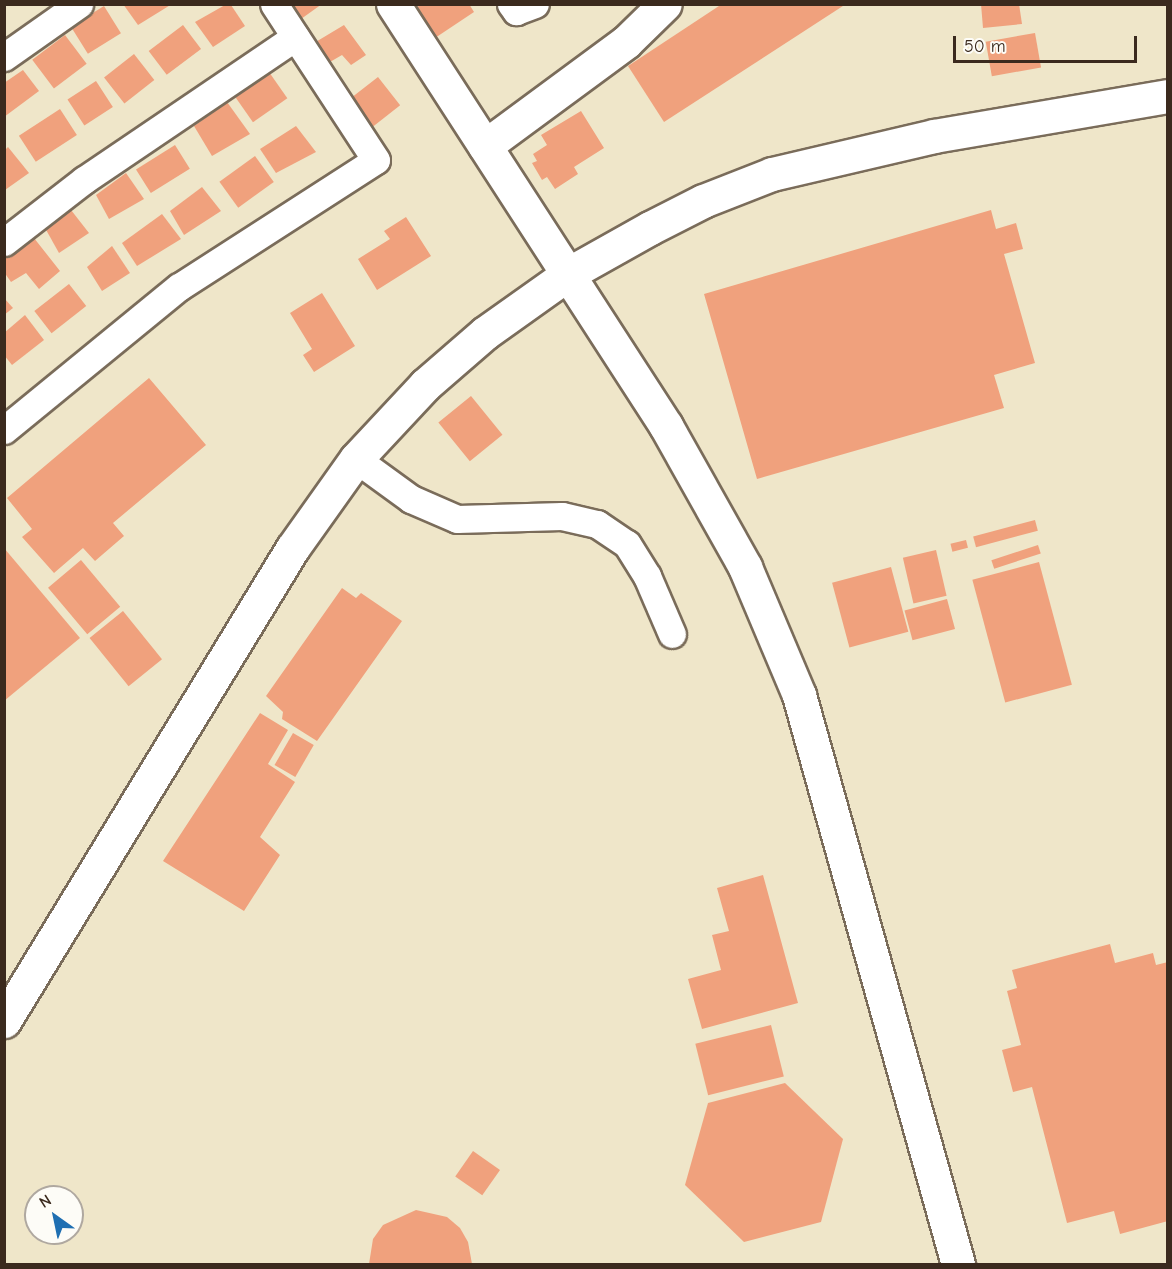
<!DOCTYPE html>
<html>
<head>
<meta charset="utf-8">
<style>
	body { margin:0 }
	#map { position:relative; width:1172px; height:1269px; overflow:hidden; background:#efe6c9; font-family:"Comic Neue",sans-serif }
	div>[style] { position:absolute }
	.building>* { inset:0; background:#f0a17d; transform-origin:0 0 }
	.roads { filter:drop-shadow(2px 0 #7a6c5a) drop-shadow(-2px 0 #7a6c5a) drop-shadow(0 2px #7a6c5a) drop-shadow(0 -2px #7a6c5a) }
	.minor>* { height:27px; margin:-13.5px; padding:0 13.5px; transform-origin:13.5px; border-radius:13.5px; background:#fff }
	.tertiary>* { height:33px; margin:-16.5px; padding:0 16.5px; transform-origin:16.5px; border-radius:16.5px; background:#fff }
	span { translate:-50% -50%; white-space:nowrap; text-align:center; line-height:1.15; -webkit-text-stroke:6px #fdfcf7; paint-order:stroke }
	.frame { position:absolute; inset:0; border:6px solid #3b2a1e; pointer-events:none }
	.north { position:absolute; left:24px; top:1185px; width:60px; height:60px; box-sizing:border-box; background:#fdfcf7; border:2px solid #afa8a0; border-radius:50%; rotate:327deg; font-size:16px; font-weight:700; line-height:24px; text-align:center; color:#3b2a1e }
	.north::after { content:''; display:block; margin:auto; width:21px; height:27px; background:#1f6fb2; clip-path:polygon(50% 0,100% 100%,50% 72%,0 100%) }
	.scale { position:absolute; left:953px; top:36px; width:184px; height:27px; box-sizing:border-box; border:3px solid #3b2a1e; border-top:0; padding-left:8px; font-size:18px; line-height:21px; white-space:nowrap; color:#3b2a1e; -webkit-text-stroke:4px #fdfcf7; paint-order:stroke }
</style>
</head>
<body>
<div id="map">
	<div class="building">
		<div style="clip-path:polygon(123px 4px,172px 4px,138px 25px)"></div>
		<div style="clip-path:polygon(281px 4px,322px 4px,294px 24px)"></div>
		<div style="clip-path:polygon(421px 4px,469px 4px,474px 12px,435px 38px,416px 8px)"></div>
		<div style="clip-path:polygon(722px 4px,846px 4px,664px 122px,628px 66px)"></div>
		<div style="clip-path:polygon(981px 4px,1019px 4px,1022px 24px,983px 28px)"></div>
		<div style="clip-path:polygon(225px 5px,231px 5px,245px 26px,213px 47px,195px 22px)"></div>
		<div style="left:104px;top:6px;width:32px;height:39px;rotate:58deg"></div>
		<div style="left:183px;top:25px;width:30px;height:43px;rotate:53deg"></div>
		<div style="clip-path:polygon(344px 25px,366px 55px,351px 65px,342px 55px,323px 66px,309px 46px)"></div>
		<div style="left:1035px;top:33px;width:35px;height:50px;rotate:80deg"></div>
		<div style="left:65px;top:35px;width:36px;height:41px;rotate:53deg"></div>
		<div style="left:134px;top:54px;width:33px;height:38px;rotate:52deg"></div>
		<div style="clip-path:polygon(23px 70px,39px 91px,4px 117px,4px 83px)"></div>
		<div style="left:269px;top:72px;width:32px;height:42px;rotate:55deg"></div>
		<div style="left:378px;top:77px;width:36px;height:42px;rotate:52deg"></div>
		<div style="left:96px;top:81px;width:31px;height:34px;rotate:57deg"></div>
		<div style="clip-path:polygon(227px 102px,250px 134px,212px 156px,194px 126px)"></div>
		<div style="left:60px;top:109px;width:31px;height:49px;rotate:57deg"></div>
		<div style="clip-path:polygon(581px 111px,604px 148px,574px 167px,578px 174px,555px 189px,547px 177px,542px 180px,532px 163px,537px 161px,533px 154px,547px 145px,541px 135px)"></div>
		<div style="clip-path:polygon(296px 126px,316px 152px,276px 173px,260px 149px)"></div>
		<div style="left:175px;top:145px;width:28px;height:46px;rotate:58deg"></div>
		<div style="clip-path:polygon(8px 147px,29px 173px,5px 190px,5px 150px)"></div>
		<div style="left:255px;top:156px;width:32px;height:44px;rotate:54deg"></div>
		<div style="clip-path:polygon(126px 173px,144px 199px,109px 219px,96px 195px)"></div>
		<div style="clip-path:polygon(202px 187px,221px 211px,184px 235px,170px 211px)"></div>
		<div style="clip-path:polygon(71px 210px,89px 233px,59px 253px,45px 228px)"></div>
		<div style="clip-path:polygon(991px 210px,996px 229px,1016px 223px,1023px 249px,1004px 254px,1035px 363px,994px 375px,1004px 408px,757px 479px,704px 294px)"></div>
		<div style="clip-path:polygon(162px 214px,181px 239px,137px 266px,122px 243px)"></div>
		<div style="clip-path:polygon(406px 217px,431px 256px,377px 290px,358px 259px,390px 239px,384px 231px)"></div>
		<div style="clip-path:polygon(34px 238px,60px 271px,39px 289px,26px 273px,11px 282px,4px 272px,4px 258px)"></div>
		<div style="clip-path:polygon(112px 246px,130px 273px,102px 291px,87px 267px)"></div>
		<div style="left:69px;top:284px;width:28px;height:44px;rotate:52deg"></div>
		<div style="clip-path:polygon(322px 293px,355px 346px,314px 372px,303px 355px,312px 349px,290px 313px)"></div>
		<div style="clip-path:polygon(4px 298px,13px 308px,4px 315px)"></div>
		<div style="clip-path:polygon(25px 315px,44px 340px,12px 365px,4px 355px,4px 333px)"></div>
		<div style="clip-path:polygon(149px 378px,206px 445px,113px 523px,124px 536px,95px 561px,83px 548px,54px 573px,22px 537px,32px 529px,7px 498px)"></div>
		<div style="left:471px;top:396px;width:50px;height:42px;rotate:51deg"></div>
		<div style="left:1035px;top:520px;width:11px;height:64px;rotate:75deg"></div>
		<div style="left:966px;top:540px;width:8px;height:16px;rotate:76deg"></div>
		<div style="left:1038px;top:545px;width:9px;height:49px;rotate:72deg"></div>
		<div style="clip-path:polygon(4px 548px,80px 638px,4px 701px)"></div>
		<div style="left:936px;top:550px;width:47px;height:34px;rotate:77deg"></div>
		<div style="left:81px;top:560px;width:61px;height:43px;rotate:50deg"></div>
		<div style="left:1039px;top:562px;width:127px;height:69px;rotate:75deg"></div>
		<div style="left:891px;top:567px;width:67px;height:61px;rotate:75deg"></div>
		<div style="clip-path:polygon(342px 588px,356px 598px,361px 593px,402px 621px,317px 741px,282px 719px,283px 712px,266px 696px)"></div>
		<div style="left:947px;top:599px;width:31px;height:44px;rotate:75deg"></div>
		<div style="left:123px;top:611px;width:62px;height:43px;rotate:51deg"></div>
		<div style="clip-path:polygon(260px 713px,288px 730px,268px 764px,295px 782px,260px 837px,280px 855px,244px 911px,163px 861px)"></div>
		<div style="left:293px;top:733px;width:24px;height:37px;rotate:30deg"></div>
		<div style="clip-path:polygon(763px 875px,798px 1003px,702px 1029px,688px 979px,721px 970px,712px 935px,729px 931px,717px 888px)"></div>
		<div style="clip-path:polygon(1110px 944px,1115px 963px,1153px 953px,1156px 965px,1168px 962px,1168px 1221px,1120px 1234px,1114px 1211px,1067px 1223px,1032px 1087px,1013px 1092px,1002px 1050px,1021px 1045px,1007px 991px,1017px 988px,1012px 970px)"></div>
		<div style="left:771px;top:1025px;width:53px;height:78px;rotate:76deg"></div>
		<div style="clip-path:polygon(785px 1083px,843px 1139px,821px 1222px,744px 1242px,685px 1185px,708px 1103px)"></div>
		<div style="left:473px;top:1151px;width:33px;height:31px;rotate:35deg"></div>
		<div style="clip-path:polygon(416px 1210px,447px 1217px,460px 1228px,468px 1242px,472px 1264px,369px 1264px,373px 1239px,383px 1225px)"></div>
	</div>
	<div class="roads">
		<div class="minor">
			<div style="left:511px;top:4px;width:9px;rotate:54deg"></div>
			<div style="left:516px;top:11px;width:20px;rotate:-20deg"></div>
			<div style="left:4px;top:57px;width:92px;rotate:-35.2deg"></div>
			<div style="left:4px;top:242px;width:101px;rotate:-37.8deg"></div>
			<div style="left:84px;top:180px;width:255px;rotate:-34.1deg"></div>
			<div style="left:4px;top:430px;width:226px;rotate:-39.3deg"></div>
			<div style="left:179px;top:287px;width:234px;rotate:-32.8deg"></div>
			<div style="left:376px;top:160px;width:186px;rotate:-123.2deg"></div>
			<div style="left:356px;top:459px;width:68px;rotate:36deg"></div>
			<div style="left:411px;top:499px;width:50px;rotate:23.5deg"></div>
			<div style="left:457px;top:519px;width:105px;rotate:-1.6deg"></div>
			<div style="left:562px;top:516px;width:36px;rotate:13deg"></div>
			<div style="left:597px;top:524px;width:36px;rotate:34deg"></div>
			<div style="left:627px;top:544px;width:38px;rotate:58deg"></div>
			<div style="left:647px;top:576px;width:63px;rotate:66.7deg"></div>
		</div>
		<div class="tertiary">
			<div style="left:393px;top:4px;width:503px;rotate:57.1deg"></div>
			<div style="left:666px;top:426px;width:162px;rotate:60.7deg"></div>
			<div style="left:745px;top:567px;width:139px;rotate:67.1deg"></div>
			<div style="left:799px;top:695px;width:591px;rotate:74.39deg"></div>
			<div style="left:485px;top:146px;width:175px;rotate:-36.4deg"></div>
			<div style="left:626px;top:42px;width:54px;rotate:-44.3deg"></div>
			<div style="left:4px;top:1021px;width:553px;rotate:-58.61deg"></div>
			<div style="left:292px;top:549px;width:110px;rotate:-54.6deg"></div>
			<div style="left:356px;top:459px;width:101px;rotate:-47deg"></div>
			<div style="left:425px;top:385px;width:79px;rotate:-40.9deg"></div>
			<div style="left:485px;top:333px;width:102px;rotate:-35.4deg"></div>
			<div style="left:568px;top:274px;width:94px;rotate:-29.3deg"></div>
			<div style="left:650px;top:228px;width:59px;rotate:-27deg"></div>
			<div style="left:703px;top:201px;width:74px;rotate:-21.4deg"></div>
			<div style="left:772px;top:174px;width:166px;rotate:-13.2deg"></div>
			<div style="left:934px;top:136px;width:237px;rotate:-9.7deg"></div>
		</div>
	</div>
	<div class="frame"></div>
	<div class="north">N</div>
	<div class="scale">50 m</div>
</div>
</body>
</html>
